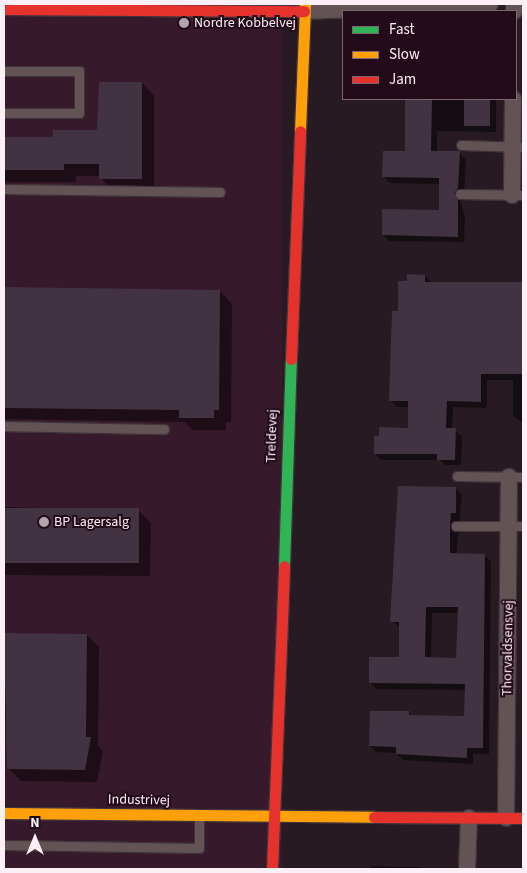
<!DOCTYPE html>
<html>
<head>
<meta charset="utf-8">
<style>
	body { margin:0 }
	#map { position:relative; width:527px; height:873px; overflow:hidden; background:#271a22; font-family:"Source Sans 3",sans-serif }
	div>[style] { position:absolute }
	.built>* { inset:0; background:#36192a; transform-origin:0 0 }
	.shadow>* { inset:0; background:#0007 }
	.building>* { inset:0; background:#413341; transform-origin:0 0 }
	.roads { filter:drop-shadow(1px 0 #40343b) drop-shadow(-1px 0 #40343b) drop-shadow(0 1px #40343b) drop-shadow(0 -1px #40343b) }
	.lane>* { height:9px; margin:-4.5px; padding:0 4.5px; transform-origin:4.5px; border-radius:4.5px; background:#645355 }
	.street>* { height:16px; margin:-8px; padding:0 8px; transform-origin:8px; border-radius:8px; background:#645355 }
	.fast>* { height:11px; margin:-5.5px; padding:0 5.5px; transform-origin:5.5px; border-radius:5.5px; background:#30b455 }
	.slow>* { height:11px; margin:-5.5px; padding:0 5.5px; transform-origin:5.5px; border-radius:5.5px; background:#ff9f0a }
	.jam>* { height:11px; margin:-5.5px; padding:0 5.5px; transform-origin:5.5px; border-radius:5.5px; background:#e5322d }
	.dots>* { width:14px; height:14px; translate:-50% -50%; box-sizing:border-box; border:2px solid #230b19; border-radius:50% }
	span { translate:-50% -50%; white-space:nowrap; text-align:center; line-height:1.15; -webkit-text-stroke:4px #230b19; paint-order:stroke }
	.poi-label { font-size:14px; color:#fdeff6 }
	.left { translate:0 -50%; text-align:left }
	.street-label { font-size:14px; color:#fdeff6 }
	.frame { position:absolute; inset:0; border:5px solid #fdeff6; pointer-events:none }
	.legend { position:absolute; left:342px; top:10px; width:175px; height:90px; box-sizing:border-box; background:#230b19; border:1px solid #7a6671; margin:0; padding:6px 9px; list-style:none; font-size:15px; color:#fdeff6 }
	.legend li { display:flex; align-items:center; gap:10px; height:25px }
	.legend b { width:25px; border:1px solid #7a6671 }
	.north { position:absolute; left:10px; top:813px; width:50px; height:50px; -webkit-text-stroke:4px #230b19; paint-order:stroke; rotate:0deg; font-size:14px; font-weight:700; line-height:20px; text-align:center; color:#fdeff6 }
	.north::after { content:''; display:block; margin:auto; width:18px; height:22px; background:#fdeff6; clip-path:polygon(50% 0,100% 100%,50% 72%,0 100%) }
</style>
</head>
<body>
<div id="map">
	<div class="built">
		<div style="left:4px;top:4px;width:278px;height:865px"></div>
	</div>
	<div class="shadow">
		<div style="clip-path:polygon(142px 83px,154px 95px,154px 191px,112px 191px,100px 176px,76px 176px,76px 182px,4px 182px,4px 138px,54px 138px,98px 132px)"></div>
		<div style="clip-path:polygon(407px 99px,496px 99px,496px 132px,437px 131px,437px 152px,459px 153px,466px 159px,464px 195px,460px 200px,465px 217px,464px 242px,389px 241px,383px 235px,440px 211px,441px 184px,390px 183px,384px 177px,406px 152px)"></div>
		<div style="clip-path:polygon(425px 276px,432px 283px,523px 283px,523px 423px,513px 416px,513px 380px,487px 380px,487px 408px,453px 407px,452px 429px,462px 436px,461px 465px,445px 465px,440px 460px,381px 460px,375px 453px,409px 429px,409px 407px,397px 407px,391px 400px,399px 313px,409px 282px)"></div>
		<div style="clip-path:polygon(4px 289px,220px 291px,232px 304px,231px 422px,226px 422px,226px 430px,193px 430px,185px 422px,4px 419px)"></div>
		<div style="clip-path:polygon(evenodd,455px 488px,462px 494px,456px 555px,485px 555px,491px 562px,489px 754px,473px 754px,473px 764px,403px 760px,396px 753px,376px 752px,370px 746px,409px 712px,413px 717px,465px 717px,466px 690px,377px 689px,370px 683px,400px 658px,400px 628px,392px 621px,455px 488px,432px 613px,459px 613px,458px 659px,431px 659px,432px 613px)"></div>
		<div style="clip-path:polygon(4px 507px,138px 510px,151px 523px,150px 576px,4px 575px)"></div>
		<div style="clip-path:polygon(4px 634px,87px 635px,99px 647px,98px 746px,103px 751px,97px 782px,21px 781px,8px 768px,7px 724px,4px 721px)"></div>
		<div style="clip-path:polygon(370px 866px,420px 867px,422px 869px,370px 869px)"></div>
	</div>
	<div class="building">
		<div style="clip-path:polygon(99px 82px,142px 82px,142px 179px,99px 179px,99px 164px,64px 164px,64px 170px,4px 170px,4px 137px,53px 137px,53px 130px,97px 130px)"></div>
		<div style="clip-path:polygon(405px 99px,432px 99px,431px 151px,460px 151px,458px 188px,454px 193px,458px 200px,458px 237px,382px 235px,382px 209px,439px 210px,439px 178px,382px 177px,383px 151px,405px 151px)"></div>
		<div style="left:464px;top:99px;width:26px;height:27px"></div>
		<div style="clip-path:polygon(407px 274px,425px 275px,425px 282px,523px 282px,523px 374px,481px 374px,481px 402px,447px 401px,446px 428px,456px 428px,455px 460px,437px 460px,437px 454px,374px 454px,374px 436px,379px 436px,379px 427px,408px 428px,408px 401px,389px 401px,392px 311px,398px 311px,398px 281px,407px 281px)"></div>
		<div style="clip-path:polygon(4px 287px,220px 290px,219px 410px,214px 410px,214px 418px,179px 418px,179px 410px,4px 408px)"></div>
		<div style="clip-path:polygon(evenodd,398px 486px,456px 487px,456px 513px,451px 513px,450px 526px,450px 553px,485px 554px,483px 748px,467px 748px,467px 758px,396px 754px,396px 747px,369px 746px,370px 711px,409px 711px,409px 715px,464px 716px,465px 684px,369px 683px,369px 657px,399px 657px,399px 622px,390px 622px,398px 486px,426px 607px,458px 607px,456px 658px,425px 657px,426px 607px)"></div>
		<div style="left:4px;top:508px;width:135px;height:55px"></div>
		<div style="clip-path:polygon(4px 633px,87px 634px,86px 737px,91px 737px,85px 770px,7px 769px)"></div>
	</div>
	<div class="roads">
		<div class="lane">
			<div style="left:4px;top:71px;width:75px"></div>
			<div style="left:79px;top:71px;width:42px;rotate:90deg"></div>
			<div style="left:79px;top:113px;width:75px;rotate:180deg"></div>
			<div style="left:461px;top:145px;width:62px;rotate:1.8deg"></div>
			<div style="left:4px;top:189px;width:216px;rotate:0.8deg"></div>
			<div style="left:460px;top:194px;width:63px;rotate:0.9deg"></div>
			<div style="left:4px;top:426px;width:160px;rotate:1.1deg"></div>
			<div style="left:457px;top:476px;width:66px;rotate:0.9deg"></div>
			<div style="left:456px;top:526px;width:67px"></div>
			<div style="left:4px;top:845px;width:195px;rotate:0.9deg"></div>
			<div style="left:199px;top:848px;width:32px;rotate:-90deg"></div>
		</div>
		<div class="street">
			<div style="left:514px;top:4px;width:7px;rotate:90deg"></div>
			<div style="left:304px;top:11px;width:186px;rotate:-2.2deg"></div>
			<div style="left:512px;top:195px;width:96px;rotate:-89.4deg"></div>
			<div style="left:506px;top:818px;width:341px;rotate:-89.5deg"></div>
			<div style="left:467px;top:869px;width:51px;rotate:-87.8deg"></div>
		</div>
		<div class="fast">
			<div style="left:284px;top:566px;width:207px;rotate:-88.1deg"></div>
		</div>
		<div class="slow">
			<div style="left:300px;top:131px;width:127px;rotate:-87.7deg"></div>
			<div style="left:4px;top:813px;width:370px;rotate:0.6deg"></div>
		</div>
		<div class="jam">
			<div style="left:4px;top:9px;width:300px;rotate:0.4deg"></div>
			<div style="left:291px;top:359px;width:228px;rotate:-87.7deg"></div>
			<div style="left:374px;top:817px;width:149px;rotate:0.4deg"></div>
			<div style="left:272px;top:869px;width:303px;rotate:-87.7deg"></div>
		</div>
	</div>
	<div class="dots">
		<div style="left:184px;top:23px;background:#b2a4ac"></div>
		<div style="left:44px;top:522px;background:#b2a4ac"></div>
	</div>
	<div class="poi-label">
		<span class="left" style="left:194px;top:23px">Nordre Kobbelvej</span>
		<span class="left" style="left:54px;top:522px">BP Lagersalg</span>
	</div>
	<div class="street-label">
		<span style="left:272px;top:436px;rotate:-88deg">Treldevej</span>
		<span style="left:508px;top:648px;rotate:-89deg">Thorvaldsensvej</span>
		<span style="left:139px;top:800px;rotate:1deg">Industrivej</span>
	</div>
	<div class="frame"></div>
	<ul class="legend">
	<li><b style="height:6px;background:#30b455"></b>Fast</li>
	<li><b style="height:6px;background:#ff9f0a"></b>Slow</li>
	<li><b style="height:6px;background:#e5322d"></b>Jam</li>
	</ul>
	<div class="north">N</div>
</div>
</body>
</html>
